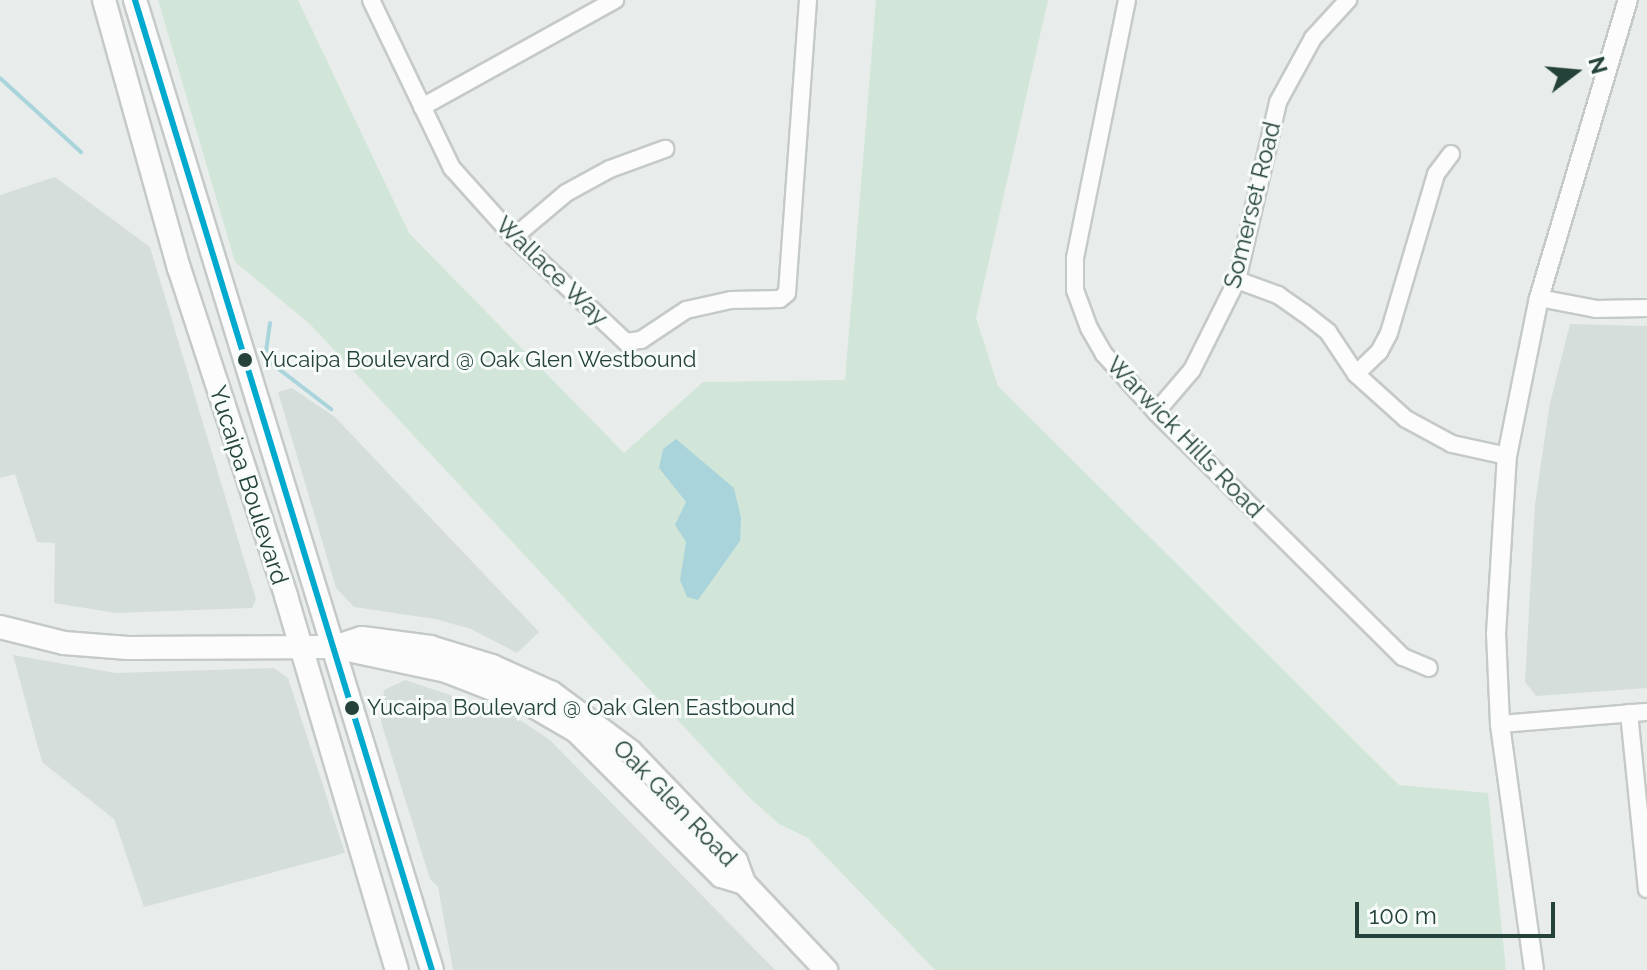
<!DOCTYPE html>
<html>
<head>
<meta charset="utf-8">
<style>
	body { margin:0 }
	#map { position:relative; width:1647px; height:970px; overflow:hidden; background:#e8edeb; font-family:Raleway,sans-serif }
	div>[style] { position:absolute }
	.built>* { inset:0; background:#d6dedb }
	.green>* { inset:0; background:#d1e6d8 }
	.water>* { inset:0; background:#a9d4db }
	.stream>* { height:4px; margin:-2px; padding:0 2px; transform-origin:2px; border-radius:2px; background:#a9d4db }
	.roads { filter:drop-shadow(2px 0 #c5cac8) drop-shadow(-2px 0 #c5cac8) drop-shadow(0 2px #c5cac8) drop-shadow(0 -2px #c5cac8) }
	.minor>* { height:16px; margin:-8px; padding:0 8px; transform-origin:8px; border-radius:8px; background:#fcfcfc }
	.tertiary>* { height:18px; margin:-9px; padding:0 9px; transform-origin:9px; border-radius:9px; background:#fcfcfc }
	.secondary>* { height:22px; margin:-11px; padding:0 11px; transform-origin:11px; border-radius:11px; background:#fcfcfc }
	.bus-1>* { height:6px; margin:-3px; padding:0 3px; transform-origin:3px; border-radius:3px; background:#00a9ce }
	.dots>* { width:22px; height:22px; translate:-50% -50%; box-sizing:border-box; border:4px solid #f7fbf9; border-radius:50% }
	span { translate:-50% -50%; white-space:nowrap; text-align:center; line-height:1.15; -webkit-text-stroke:6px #f7fbf9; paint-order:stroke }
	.bus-label { font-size:22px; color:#24423a }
	.left { translate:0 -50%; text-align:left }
	.street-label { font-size:24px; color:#24423a }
	.north { position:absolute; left:1535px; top:32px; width:80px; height:80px; -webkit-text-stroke:6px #f7fbf9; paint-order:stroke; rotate:74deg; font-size:22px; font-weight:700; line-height:32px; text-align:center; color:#24423a }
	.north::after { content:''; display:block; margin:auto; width:28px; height:36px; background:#24423a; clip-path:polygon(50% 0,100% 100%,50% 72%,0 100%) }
	.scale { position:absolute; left:1355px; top:902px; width:200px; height:36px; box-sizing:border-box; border:4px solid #24423a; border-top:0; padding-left:10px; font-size:24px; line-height:28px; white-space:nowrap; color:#24423a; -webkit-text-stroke:6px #f7fbf9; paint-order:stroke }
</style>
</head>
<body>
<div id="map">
	<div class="built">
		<div style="clip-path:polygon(55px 177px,150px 247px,256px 599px,252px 608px,116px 613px,54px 603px,55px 543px,37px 542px,15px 474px,0 478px,0 195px)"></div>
		<div style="clip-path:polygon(1570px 324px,1647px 326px,1647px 688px,1536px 696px,1525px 682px,1535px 504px,1550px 403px)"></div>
		<div style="clip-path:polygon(292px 388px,335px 417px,539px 632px,517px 653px,471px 629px,435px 619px,354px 607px,336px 588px,278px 392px)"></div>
		<div style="clip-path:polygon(13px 655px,116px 673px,274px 668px,288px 678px,345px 853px,144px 907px,114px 819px,42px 762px)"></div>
		<div style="clip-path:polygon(405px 680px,514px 716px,550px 740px,775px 970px,453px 970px,438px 887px,430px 879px,381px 722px,384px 690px)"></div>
	</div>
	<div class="green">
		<div style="clip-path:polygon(158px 0,298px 0,409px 233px,624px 453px,703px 382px,845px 380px,876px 0,1048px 0,976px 318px,998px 386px,1399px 785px,1488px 793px,1506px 970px,935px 970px,808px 838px,779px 824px,751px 799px,310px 324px,235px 262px)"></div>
	</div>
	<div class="water">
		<div style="clip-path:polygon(676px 439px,734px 488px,741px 518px,740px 541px,698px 600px,687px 597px,680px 580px,686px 542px,675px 525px,686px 502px,659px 468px,663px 449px)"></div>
	</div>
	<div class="stream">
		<div style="left:0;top:78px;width:110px;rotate:42.4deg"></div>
		<div style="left:270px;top:323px;width:28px;rotate:98deg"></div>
		<div style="left:266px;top:351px;width:13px;rotate:67deg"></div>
		<div style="left:271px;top:363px;width:76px;rotate:37.5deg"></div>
	</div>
	<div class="roads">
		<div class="minor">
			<div style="left:371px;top:0;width:187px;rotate:64.3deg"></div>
			<div style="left:452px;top:168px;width:93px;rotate:48.1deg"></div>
			<div style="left:514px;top:237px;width:154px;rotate:43.2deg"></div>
			<div style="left:626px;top:342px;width:15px;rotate:-8deg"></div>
			<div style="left:641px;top:340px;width:54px;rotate:-33.7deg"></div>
			<div style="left:686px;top:310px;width:46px;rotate:-12.5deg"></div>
			<div style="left:731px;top:300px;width:49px;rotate:-1.2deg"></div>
			<div style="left:780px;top:299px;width:9px;rotate:-41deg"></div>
			<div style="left:787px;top:293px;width:294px;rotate:-85.9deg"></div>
			<div style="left:1127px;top:0;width:264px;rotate:101.4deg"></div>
			<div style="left:1075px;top:259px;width:31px;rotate:90deg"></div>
			<div style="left:1075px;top:290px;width:40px;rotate:69.8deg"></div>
			<div style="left:1089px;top:328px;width:30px;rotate:60deg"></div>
			<div style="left:1104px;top:354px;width:78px;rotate:48.1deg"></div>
			<div style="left:1156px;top:412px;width:348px;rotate:44.8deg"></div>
			<div style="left:1403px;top:657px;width:28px;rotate:23deg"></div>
			<div style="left:422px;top:107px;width:221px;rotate:-29deg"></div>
			<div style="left:514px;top:237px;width:68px;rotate:-40.2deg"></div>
			<div style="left:566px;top:193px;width:50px;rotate:-28.6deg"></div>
			<div style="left:610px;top:169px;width:59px;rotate:-20deg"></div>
			<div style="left:1237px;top:280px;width:44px;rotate:20.1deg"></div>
			<div style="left:1278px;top:295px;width:32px;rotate:35deg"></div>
			<div style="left:1304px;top:313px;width:31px;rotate:38deg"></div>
			<div style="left:1328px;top:332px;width:50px;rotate:56.3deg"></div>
			<div style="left:1356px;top:374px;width:67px;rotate:42deg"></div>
			<div style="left:1406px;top:419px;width:52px;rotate:28.5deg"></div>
			<div style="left:1452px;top:444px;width:56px;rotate:12.3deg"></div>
			<div style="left:1539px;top:298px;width:58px;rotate:10.9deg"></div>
			<div style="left:1596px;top:309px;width:51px;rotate:-1.1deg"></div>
			<div style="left:1356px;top:374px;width:32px;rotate:-44deg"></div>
			<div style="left:1379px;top:352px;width:21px;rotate:-62deg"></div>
			<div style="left:1389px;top:333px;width:166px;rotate:-73.5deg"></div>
			<div style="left:1436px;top:174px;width:25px;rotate:-53deg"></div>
			<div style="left:1156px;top:412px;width:55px;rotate:-49.4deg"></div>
			<div style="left:1192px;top:370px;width:101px;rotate:-63.4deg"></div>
			<div style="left:1237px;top:280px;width:183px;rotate:-77deg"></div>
			<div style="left:1278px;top:102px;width:73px;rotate:-61.3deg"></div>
			<div style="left:1313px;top:38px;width:52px;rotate:-47.4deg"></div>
			<div style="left:1629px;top:713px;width:177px;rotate:84.2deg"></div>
			<div style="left:1500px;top:724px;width:147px;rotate:-4.7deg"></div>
		</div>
		<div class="tertiary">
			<div style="left:1534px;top:970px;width:248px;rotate:-97.9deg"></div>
			<div style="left:1500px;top:724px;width:90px;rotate:-92.5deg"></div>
			<div style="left:1496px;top:634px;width:178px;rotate:-86.5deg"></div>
			<div style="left:1507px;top:456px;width:161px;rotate:-78.6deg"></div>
			<div style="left:1539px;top:298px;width:311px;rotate:-73.4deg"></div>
		</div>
		<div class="secondary">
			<div style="left:104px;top:0;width:278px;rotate:74.4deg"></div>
			<div style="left:179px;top:268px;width:345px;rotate:71.9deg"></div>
			<div style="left:286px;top:596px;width:390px;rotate:73.5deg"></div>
			<div style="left:135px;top:0;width:1014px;rotate:72.98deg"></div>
			<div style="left:0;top:627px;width:66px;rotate:14deg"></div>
			<div style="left:64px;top:643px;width:64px;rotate:4.5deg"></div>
			<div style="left:128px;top:648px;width:206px;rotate:-0.3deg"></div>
			<div style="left:334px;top:647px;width:115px;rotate:12.1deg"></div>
			<div style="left:446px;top:671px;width:88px;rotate:21.3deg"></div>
			<div style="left:528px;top:703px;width:56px;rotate:30.3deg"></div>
			<div style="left:576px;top:731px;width:205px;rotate:45deg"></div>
			<div style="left:721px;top:876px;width:24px;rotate:17deg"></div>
			<div style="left:334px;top:647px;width:29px;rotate:-18deg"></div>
			<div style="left:362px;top:638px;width:69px;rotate:7.5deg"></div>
			<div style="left:430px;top:647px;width:65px;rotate:17deg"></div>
			<div style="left:492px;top:666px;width:66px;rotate:24.2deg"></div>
			<div style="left:552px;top:693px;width:97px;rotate:36.6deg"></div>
			<div style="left:630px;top:751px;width:153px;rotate:46.1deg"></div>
			<div style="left:736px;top:861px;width:23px;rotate:70deg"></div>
			<div style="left:744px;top:883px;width:120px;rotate:46.7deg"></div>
		</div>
	</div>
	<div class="bus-1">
		<div style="left:135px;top:0;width:1014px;rotate:72.98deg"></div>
	</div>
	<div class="dots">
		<div style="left:245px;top:360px;background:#24423a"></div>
		<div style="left:352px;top:708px;background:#24423a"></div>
	</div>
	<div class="bus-label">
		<span class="left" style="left:260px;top:360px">Yucaipa Boulevard @ Oak Glen Westbound</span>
		<span class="left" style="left:367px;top:708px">Yucaipa Boulevard @ Oak Glen Eastbound</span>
	</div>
	<div class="street-label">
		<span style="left:1252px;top:205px;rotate:-76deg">Somerset Road</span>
		<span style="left:552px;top:271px;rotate:44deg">Wallace Way</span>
		<span style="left:1185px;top:437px;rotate:46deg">Warwick Hills Road</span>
		<span style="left:249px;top:485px;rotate:72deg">Yucaipa Boulevard</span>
		<span style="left:675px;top:803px;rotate:46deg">Oak Glen Road</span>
	</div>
	<div class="north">N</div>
	<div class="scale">100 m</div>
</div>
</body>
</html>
